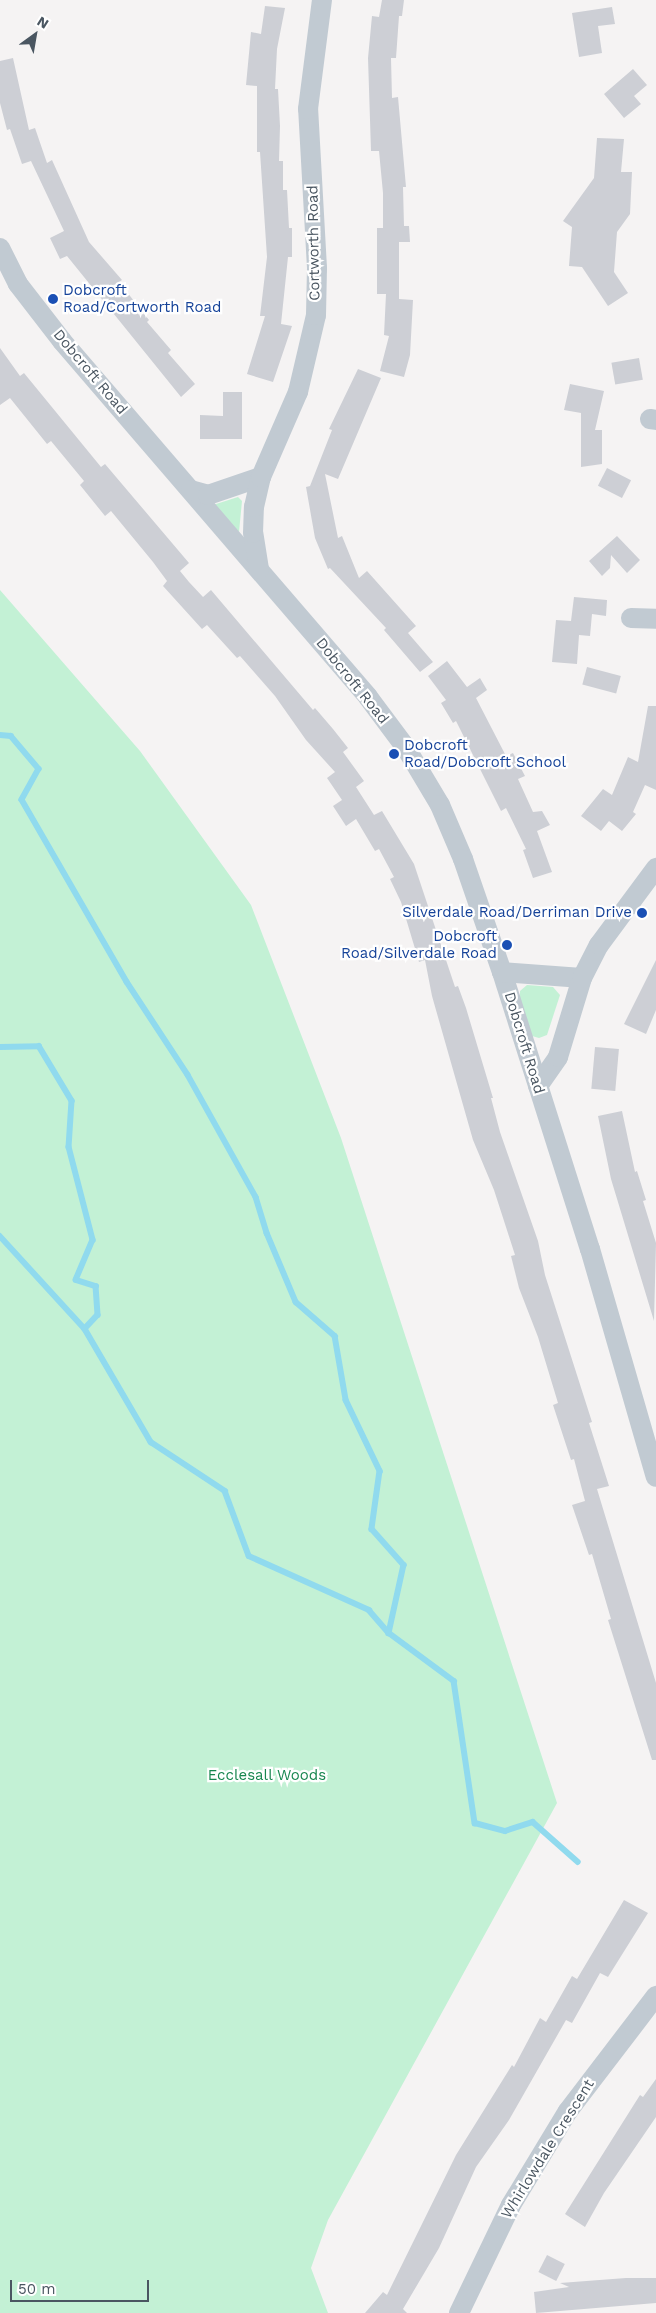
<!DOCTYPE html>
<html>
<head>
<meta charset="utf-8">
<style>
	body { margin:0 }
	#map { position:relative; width:656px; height:2313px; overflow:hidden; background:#f5f3f3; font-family:"Work Sans",sans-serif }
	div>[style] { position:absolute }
	.green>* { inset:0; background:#c3f1d5 }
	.stream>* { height:5.5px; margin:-2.75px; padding:0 2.75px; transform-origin:2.75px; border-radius:2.75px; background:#90daee }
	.building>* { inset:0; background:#cdcfd5; transform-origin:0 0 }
	.minor>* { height:20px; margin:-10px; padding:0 10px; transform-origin:10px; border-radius:10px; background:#c1cad2 }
	.dots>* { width:14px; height:14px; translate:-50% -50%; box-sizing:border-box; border:2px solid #fff; border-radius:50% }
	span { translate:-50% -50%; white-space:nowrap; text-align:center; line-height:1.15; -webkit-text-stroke:4.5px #fff; paint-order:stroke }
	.street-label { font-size:15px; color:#4a5661 }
	.transit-label { font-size:15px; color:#164399 }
	.left { translate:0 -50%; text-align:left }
	.right { translate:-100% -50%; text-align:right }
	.park-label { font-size:15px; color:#17864f }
	.north { position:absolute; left:10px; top:10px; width:50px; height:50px; -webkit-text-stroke:4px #fff; paint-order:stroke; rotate:32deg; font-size:14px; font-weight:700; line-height:20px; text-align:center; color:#4a5661 }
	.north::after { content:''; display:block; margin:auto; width:18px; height:22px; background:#4a5661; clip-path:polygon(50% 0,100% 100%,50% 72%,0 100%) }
	.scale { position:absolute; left:10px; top:2280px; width:139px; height:22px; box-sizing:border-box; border:2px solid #4a5661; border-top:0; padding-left:6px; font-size:15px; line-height:18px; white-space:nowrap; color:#4a5661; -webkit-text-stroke:4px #fff; paint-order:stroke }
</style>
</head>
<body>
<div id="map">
	<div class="green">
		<div style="clip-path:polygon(238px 497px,242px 501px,239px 532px,213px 505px)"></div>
		<div style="clip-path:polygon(0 590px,140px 751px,251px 905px,341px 1138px,557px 1803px,328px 2220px,311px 2268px,328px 2313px,0 2313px)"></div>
		<div style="clip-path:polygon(527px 985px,553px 987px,560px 995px,547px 1035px,539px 1038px,532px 1036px,520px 1004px,520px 991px)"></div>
	</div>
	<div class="stream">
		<div style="left:0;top:735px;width:11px;rotate:5deg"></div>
		<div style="left:11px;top:736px;width:43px;rotate:49.7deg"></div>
		<div style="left:39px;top:769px;width:35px;rotate:119deg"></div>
		<div style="left:22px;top:800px;width:210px;rotate:60deg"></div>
		<div style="left:127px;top:982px;width:111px;rotate:56.7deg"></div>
		<div style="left:188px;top:1075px;width:140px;rotate:60.9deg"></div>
		<div style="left:256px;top:1197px;width:38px;rotate:73deg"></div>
		<div style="left:267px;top:1233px;width:75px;rotate:67.2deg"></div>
		<div style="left:296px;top:1302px;width:52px;rotate:41.1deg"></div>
		<div style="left:335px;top:1336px;width:65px;rotate:80.2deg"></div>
		<div style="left:346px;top:1400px;width:79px;rotate:64.4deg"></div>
		<div style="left:380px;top:1471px;width:59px;rotate:97.9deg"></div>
		<div style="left:372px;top:1529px;width:48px;rotate:48.4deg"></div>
		<div style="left:404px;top:1565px;width:70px;rotate:102.4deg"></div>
		<div style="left:389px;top:1633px;width:81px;rotate:36.4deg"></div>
		<div style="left:454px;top:1681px;width:144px;rotate:81.6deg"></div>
		<div style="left:475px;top:1823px;width:31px;rotate:15deg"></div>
		<div style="left:505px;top:1831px;width:29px;rotate:-18deg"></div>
		<div style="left:533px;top:1822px;width:60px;rotate:41.6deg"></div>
		<div style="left:0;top:1047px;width:39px;rotate:-1deg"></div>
		<div style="left:39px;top:1046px;width:64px;rotate:59deg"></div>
		<div style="left:72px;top:1101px;width:46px;rotate:93.7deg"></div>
		<div style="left:69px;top:1147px;width:96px;rotate:75.5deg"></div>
		<div style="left:93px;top:1240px;width:43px;rotate:113deg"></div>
		<div style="left:76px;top:1280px;width:21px;rotate:17deg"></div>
		<div style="left:96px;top:1286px;width:29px;rotate:86deg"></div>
		<div style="left:98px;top:1315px;width:19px;rotate:133deg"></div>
		<div style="left:85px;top:1329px;width:131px;rotate:59.7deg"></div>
		<div style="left:151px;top:1442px;width:89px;rotate:33.5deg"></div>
		<div style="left:225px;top:1491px;width:69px;rotate:69.7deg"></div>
		<div style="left:249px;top:1556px;width:132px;rotate:24.2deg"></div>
		<div style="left:369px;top:1610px;width:30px;rotate:49deg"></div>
		<div style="left:0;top:1236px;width:126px;rotate:47.6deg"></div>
	</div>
	<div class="building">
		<div style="clip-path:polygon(382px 0,404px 0,402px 16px,399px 16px,396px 58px,391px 58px,392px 98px,398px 97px,406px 187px,403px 187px,404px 226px,409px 226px,410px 242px,399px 242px,399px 299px,413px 300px,410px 355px,404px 377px,380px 371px,389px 336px,384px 335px,386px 294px,377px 294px,377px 228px,383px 228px,383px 193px,379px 151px,371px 151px,368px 58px,372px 16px,379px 17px)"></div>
		<div style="clip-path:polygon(265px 6px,285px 8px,277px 49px,275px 89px,278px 89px,280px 126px,279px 161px,283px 161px,283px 190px,287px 190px,289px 228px,292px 228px,292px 257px,288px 257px,281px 324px,292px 326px,273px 382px,247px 374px,265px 316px,260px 316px,267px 257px,260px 152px,257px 152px,257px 86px,246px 85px,251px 32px,261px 34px)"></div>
		<div style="clip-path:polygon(612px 7px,615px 24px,598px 26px,602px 53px,579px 57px,572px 13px)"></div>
		<div style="clip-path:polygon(13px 58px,29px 130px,35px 128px,47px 163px,52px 160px,89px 242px,122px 280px,119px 282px,149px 320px,147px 322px,171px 350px,168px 353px,195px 384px,181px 397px,67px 256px,60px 259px,50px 238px,64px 231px,31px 161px,22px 164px,10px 129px,7px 130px,0 103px,0 61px)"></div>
		<div style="clip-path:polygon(633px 69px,647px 85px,634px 96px,641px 104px,624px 118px,604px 94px)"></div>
		<div style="clip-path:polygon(597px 138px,624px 139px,621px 172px,632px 172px,630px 214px,617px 232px,614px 272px,628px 293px,608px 306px,582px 267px,569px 266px,572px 227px,563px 221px,594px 178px)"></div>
		<div style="clip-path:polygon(0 348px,20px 376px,24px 373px,101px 467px,105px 464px,189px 563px,180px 571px,189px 582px,203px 597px,211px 590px,313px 710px,315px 708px,333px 729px,348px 748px,343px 752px,364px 781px,356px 787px,374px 815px,382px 811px,414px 864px,455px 987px,458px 986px,466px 1008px,493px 1098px,491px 1098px,500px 1132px,538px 1241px,545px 1275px,592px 1422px,589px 1423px,609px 1486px,597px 1489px,656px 1683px,656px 1760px,652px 1760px,608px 1620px,611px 1619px,592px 1554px,589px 1555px,572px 1505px,585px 1501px,574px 1459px,571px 1460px,553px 1405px,558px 1403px,538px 1337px,519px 1288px,511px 1256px,515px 1255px,494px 1190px,473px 1140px,432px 996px,425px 960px,419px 962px,401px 902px,390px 879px,394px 877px,379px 849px,375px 851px,356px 819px,346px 826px,333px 806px,342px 800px,327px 778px,335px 772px,306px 740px,275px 696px,240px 656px,237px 658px,207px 625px,202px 629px,163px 586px,167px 581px,153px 562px,111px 511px,105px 516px,80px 485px,84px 481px,51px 441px,47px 444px,10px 398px,0 405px)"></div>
		<div style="left:639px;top:358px;width:22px;height:28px;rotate:80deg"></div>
		<div style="clip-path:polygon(358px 369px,381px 378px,338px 479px,325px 474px,338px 538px,342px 536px,359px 578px,367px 571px,416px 626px,408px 633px,433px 662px,420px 672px,384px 630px,386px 628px,330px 568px,328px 569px,315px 538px,306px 487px,310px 486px,332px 430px,329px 429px)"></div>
		<div style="clip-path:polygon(570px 384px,604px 391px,595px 430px,602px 430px,602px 464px,581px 467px,581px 413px,564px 410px)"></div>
		<div style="clip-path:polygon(223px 392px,242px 392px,242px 439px,200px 439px,200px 415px,223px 416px)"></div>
		<div style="left:607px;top:468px;width:27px;height:20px;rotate:27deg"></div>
		<div style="clip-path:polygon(617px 536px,640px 560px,627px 573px,611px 555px,610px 568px,602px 576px,589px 561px)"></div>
		<div style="clip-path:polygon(574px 597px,607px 600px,606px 616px,592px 614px,590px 636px,579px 635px,577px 664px,552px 662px,556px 620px,571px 621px)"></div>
		<div style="clip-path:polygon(447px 661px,467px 687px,480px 678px,487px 690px,476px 698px,506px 756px,513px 753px,525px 776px,518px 779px,533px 812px,542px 811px,550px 825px,537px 831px,552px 872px,533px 878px,523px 850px,526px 849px,506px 808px,501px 811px,456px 721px,453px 723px,441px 703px,446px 700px,428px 676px)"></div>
		<div style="left:587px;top:667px;width:35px;height:18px;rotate:15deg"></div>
		<div style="clip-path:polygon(648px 706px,656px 706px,656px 790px,645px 785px,633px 812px,636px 814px,622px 831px,609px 821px,601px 831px,581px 816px,603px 789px,612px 795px,628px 757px,638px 762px)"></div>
		<div style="clip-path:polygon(656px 960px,656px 1010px,646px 1034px,624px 1024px)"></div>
		<div style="left:595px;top:1047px;width:24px;height:42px;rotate:5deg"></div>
		<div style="clip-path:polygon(622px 1111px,635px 1172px,637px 1171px,646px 1200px,643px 1201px,656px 1243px,654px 1321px,611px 1179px,598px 1116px)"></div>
		<div style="clip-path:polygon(624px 1900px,648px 1913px,608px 1977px,600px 1973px,572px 2023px,566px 2020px,509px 2120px,476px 2167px,439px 2248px,403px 2309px,407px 2313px,365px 2313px,383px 2292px,387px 2295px,456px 2155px,512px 2065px,514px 2067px,540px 2018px,546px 2022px,572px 1976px,577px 1979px)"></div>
		<div style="clip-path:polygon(656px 2079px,656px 2117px,604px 2193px,585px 2227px,565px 2214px,640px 2095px,643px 2097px)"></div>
		<div style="left:547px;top:2255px;width:20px;height:19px;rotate:27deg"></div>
		<div style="clip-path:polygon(626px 2278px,656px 2278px,656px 2303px,536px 2313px,534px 2292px,569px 2287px,560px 2283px)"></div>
	</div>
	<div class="minor">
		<div style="left:0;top:248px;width:40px;rotate:63.4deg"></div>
		<div style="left:18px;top:284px;width:72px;rotate:52.3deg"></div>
		<div style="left:62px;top:341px;width:469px;rotate:49.3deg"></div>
		<div style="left:368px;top:697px;width:64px;rotate:53.3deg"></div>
		<div style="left:406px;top:748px;width:66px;rotate:59.2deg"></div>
		<div style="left:440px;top:805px;width:59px;rotate:66.9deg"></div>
		<div style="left:463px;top:859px;width:120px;rotate:71deg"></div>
		<div style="left:502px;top:972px;width:291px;rotate:72.4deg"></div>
		<div style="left:590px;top:1249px;width:237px;rotate:73.9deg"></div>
		<div style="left:650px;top:419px;width:6px;rotate:9deg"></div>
		<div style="left:191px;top:490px;width:18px;rotate:16deg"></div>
		<div style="left:208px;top:495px;width:56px;rotate:-18.8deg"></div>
		<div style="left:259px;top:569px;width:36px;rotate:-99deg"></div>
		<div style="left:253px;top:533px;width:26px;rotate:-88deg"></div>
		<div style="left:254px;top:507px;width:31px;rotate:-77deg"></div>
		<div style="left:261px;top:477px;width:93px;rotate:-66.5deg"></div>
		<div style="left:298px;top:392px;width:79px;rotate:-76.8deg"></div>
		<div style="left:316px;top:315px;width:47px;rotate:-88.8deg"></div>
		<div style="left:317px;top:268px;width:159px;rotate:-93.2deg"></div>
		<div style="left:308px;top:109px;width:110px;rotate:-82.7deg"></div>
		<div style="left:631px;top:618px;width:25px;rotate:2deg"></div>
		<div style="left:502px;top:972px;width:80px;rotate:4.3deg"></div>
		<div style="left:538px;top:1086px;width:35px;rotate:-55deg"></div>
		<div style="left:558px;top:1057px;width:83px;rotate:-73.1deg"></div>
		<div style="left:582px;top:978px;width:37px;rotate:-63deg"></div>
		<div style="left:599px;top:945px;width:96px;rotate:-53.5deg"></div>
		<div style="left:459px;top:2313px;width:120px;rotate:-64.3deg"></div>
		<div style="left:511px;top:2205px;width:110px;rotate:-58.8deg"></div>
		<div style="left:568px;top:2111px;width:145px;rotate:-52.6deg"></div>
	</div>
	<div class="dots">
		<div style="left:53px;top:299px;background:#1a4fb4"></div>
		<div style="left:394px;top:754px;background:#1a4fb4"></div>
		<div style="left:642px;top:913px;background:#1a4fb4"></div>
		<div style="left:507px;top:945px;background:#1a4fb4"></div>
	</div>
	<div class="street-label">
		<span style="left:314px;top:243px;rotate:-91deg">Cortworth Road</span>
		<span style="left:90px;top:372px;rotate:50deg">Dobcroft Road</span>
		<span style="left:352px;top:681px;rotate:51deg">Dobcroft Road</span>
		<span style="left:524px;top:1043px;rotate:73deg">Dobcroft Road</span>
		<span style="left:548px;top:2149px;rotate:-58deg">Whirlowdale Crescent</span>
	</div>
	<div class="transit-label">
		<span class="left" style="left:63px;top:299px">Dobcroft<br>Road/Cortworth Road</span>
		<span class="left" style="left:404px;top:754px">Dobcroft<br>Road/Dobcroft School</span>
		<span class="right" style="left:632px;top:913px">Silverdale Road/Derriman Drive</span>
		<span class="right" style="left:497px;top:945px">Dobcroft<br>Road/Silverdale Road</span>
	</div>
	<div class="park-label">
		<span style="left:267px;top:1776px">Ecclesall Woods</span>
	</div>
	<div class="north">N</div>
	<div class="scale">50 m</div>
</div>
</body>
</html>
